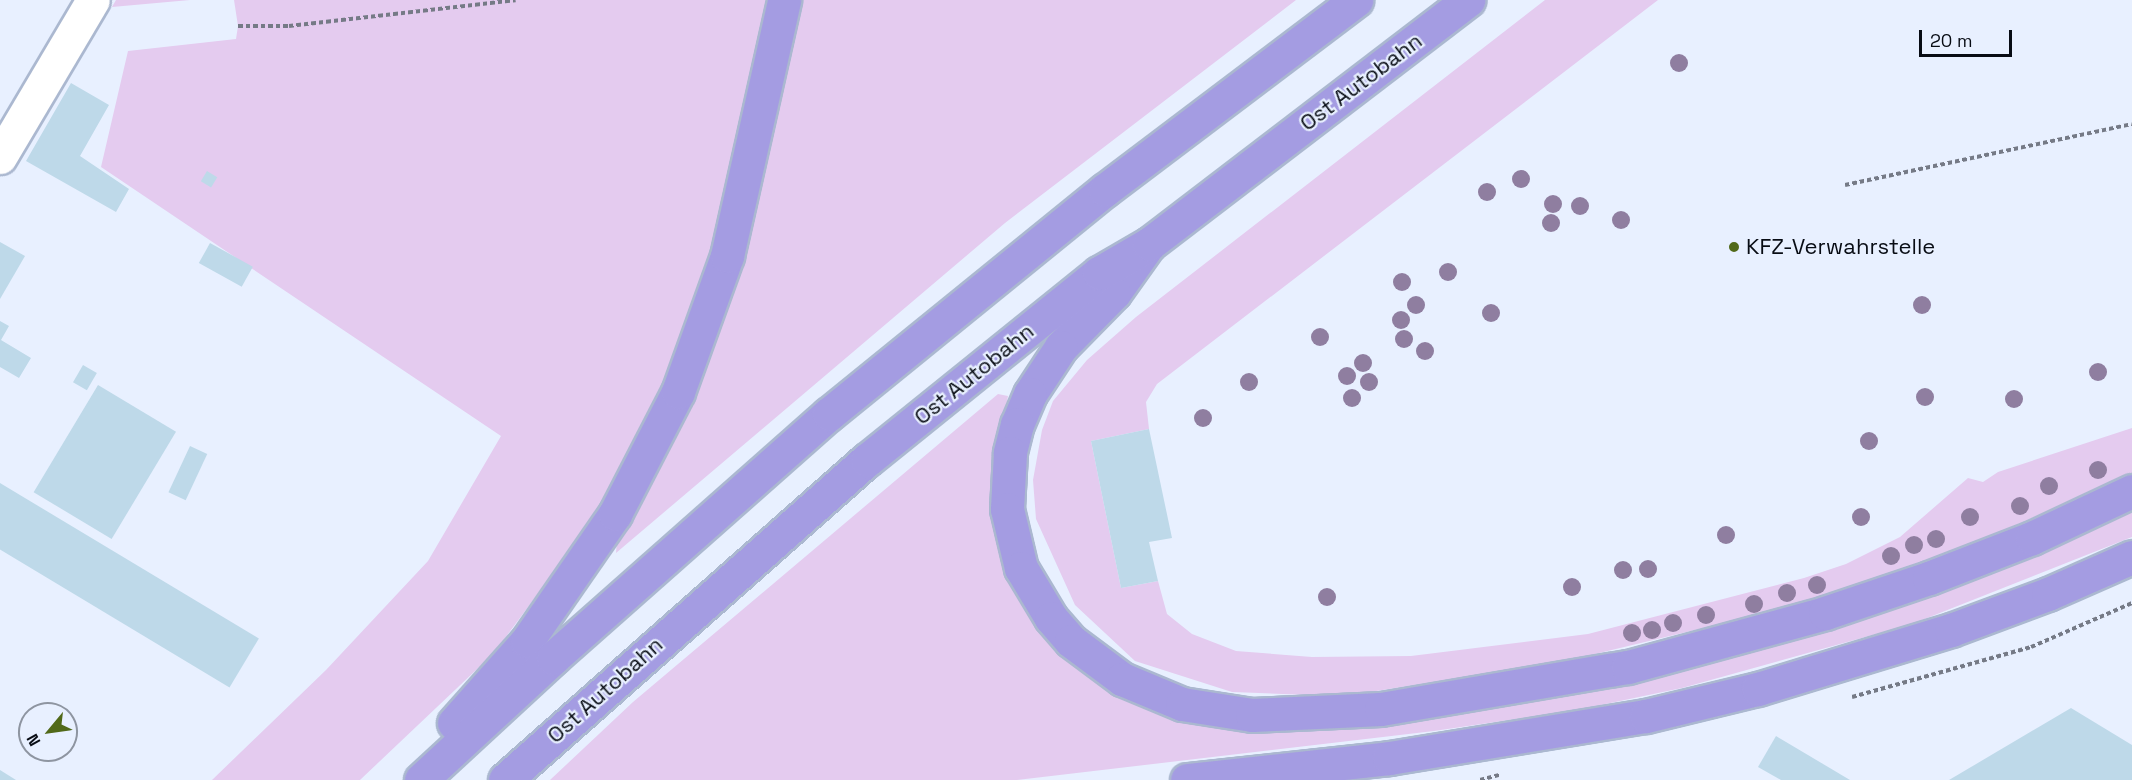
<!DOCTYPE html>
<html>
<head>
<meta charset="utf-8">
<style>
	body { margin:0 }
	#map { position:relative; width:2132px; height:780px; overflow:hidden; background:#e8f0ff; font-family:"Space Grotesk",sans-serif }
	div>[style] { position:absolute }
	.green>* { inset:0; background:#e4cbef }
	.building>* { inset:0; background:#bed9e9; transform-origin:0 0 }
	.path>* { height:4px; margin-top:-2px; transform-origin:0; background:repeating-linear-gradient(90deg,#757a86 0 4.5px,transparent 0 7.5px) }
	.roads { filter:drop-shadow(2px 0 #abb8d0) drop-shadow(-2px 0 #abb8d0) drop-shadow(0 2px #abb8d0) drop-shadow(0 -2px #abb8d0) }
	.minor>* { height:33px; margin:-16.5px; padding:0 16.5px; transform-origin:16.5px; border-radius:16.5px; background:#fff }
	.highway>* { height:33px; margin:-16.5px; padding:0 16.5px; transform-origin:16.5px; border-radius:16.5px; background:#a49ce2 }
	.trees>* { width:18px; height:18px; margin:-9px; border-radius:50%; background:#8f7ea0 }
	.dots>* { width:16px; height:16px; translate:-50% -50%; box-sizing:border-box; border:3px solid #e8f0ff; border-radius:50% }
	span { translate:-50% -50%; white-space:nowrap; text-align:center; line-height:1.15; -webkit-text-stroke:4.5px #e8f0ff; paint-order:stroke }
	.street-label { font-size:22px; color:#080c14 }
	.poi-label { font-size:22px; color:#080c14 }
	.left { translate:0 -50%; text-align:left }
	.north { position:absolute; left:18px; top:702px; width:60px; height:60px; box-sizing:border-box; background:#e8f0ff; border:2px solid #8e95a1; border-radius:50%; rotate:241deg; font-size:16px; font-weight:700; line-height:24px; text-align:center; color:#080c14 }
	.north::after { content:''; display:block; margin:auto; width:21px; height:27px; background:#516919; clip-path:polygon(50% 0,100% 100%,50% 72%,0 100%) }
	.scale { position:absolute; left:1919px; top:30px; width:93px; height:27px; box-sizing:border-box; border:3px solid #080c14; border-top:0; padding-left:8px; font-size:18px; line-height:21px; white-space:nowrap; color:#080c14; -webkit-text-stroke:4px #e8f0ff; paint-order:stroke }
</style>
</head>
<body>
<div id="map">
	<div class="green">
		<div style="clip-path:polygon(116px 0,190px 0,112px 7px)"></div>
		<div style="clip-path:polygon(234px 0,770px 0,718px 235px,684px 343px,619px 484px,494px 653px,360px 780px,212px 780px,326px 670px,428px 561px,501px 436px,101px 167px,128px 51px,236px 39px,238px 26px)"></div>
		<div style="clip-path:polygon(798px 0,1296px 0,1005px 223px,616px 553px,617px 540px,635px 508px)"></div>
		<div style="clip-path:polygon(1545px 0,1658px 0,1157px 384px,1146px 402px,1149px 429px,1091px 441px,1121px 588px,1158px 581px,1167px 614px,1192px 634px,1236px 651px,1312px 657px,1411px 656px,1588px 634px,1804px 578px,1846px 564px,1900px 537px,1968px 478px,1983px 482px,1998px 472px,2132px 428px,2132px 474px,1918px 568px,1786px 608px,1566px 661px,1370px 692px,1308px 695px,1232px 692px,1135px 661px,1075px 605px,1036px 519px,1033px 480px,1042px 430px,1053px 401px,1087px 360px,1136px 317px)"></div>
		<div style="clip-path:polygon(998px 394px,1008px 396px,991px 486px,1007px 567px,1038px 622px,1190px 717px,1431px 713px,2132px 506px,2132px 537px,1912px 624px,1682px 688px,1577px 710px,1434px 731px,1017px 780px,550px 780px,633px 702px)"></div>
	</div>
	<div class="building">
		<div style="clip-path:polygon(71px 83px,109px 105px,80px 156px,129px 189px,116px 212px,26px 161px)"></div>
		<div style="left:207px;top:171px;width:12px;height:12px;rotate:31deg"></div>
		<div style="clip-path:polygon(0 242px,25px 256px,0 299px)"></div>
		<div style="left:210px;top:243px;width:49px;height:23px;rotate:29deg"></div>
		<div style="clip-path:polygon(0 321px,9px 326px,1px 340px,31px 358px,19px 378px,0 367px)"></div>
		<div style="left:83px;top:365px;width:16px;height:20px;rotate:30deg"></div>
		<div style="left:98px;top:385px;width:91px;height:125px;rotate:31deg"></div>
		<div style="clip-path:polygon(1149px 429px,1172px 538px,1149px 542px,1158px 581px,1121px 588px,1091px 441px)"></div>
		<div style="left:190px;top:446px;width:19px;height:51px;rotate:25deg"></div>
		<div style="left:0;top:483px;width:302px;height:57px;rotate:31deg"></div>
		<div style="clip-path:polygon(2071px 708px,2132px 745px,2132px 780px,1949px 780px)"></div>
		<div style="clip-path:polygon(1776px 736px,1850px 780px,1781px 780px,1758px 767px)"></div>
		<div style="clip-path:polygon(0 770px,16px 780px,0 780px)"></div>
	</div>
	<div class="path">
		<div style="left:238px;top:26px;width:51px"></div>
		<div style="left:289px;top:26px;width:228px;rotate:-6.5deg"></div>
		<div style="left:1845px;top:185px;width:293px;rotate:-12deg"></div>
		<div style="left:1852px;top:697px;width:186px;rotate:-15.6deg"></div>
		<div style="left:2031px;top:647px;width:110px;rotate:-23.5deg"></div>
		<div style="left:1480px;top:780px;width:20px;rotate:-15deg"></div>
	</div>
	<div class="roads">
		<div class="minor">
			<div style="left:0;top:157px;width:182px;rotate:-59.4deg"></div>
		</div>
		<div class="highway">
			<div style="left:1149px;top:244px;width:60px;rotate:125.5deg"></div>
			<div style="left:1114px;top:293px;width:76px;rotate:134.5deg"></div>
			<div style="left:1061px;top:347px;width:56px;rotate:123.4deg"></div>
			<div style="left:1030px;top:394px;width:33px;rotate:113deg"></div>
			<div style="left:1017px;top:424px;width:30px;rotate:104deg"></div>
			<div style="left:1010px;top:453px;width:56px;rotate:93.1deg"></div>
			<div style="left:1007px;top:509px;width:61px;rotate:76.7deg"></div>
			<div style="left:1021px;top:568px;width:58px;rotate:59deg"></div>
			<div style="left:1051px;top:618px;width:30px;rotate:49deg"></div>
			<div style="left:1071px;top:641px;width:64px;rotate:36.7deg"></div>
			<div style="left:1122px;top:679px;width:65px;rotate:22.6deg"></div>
			<div style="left:1182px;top:704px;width:71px;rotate:8.9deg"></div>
			<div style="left:1252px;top:715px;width:129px;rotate:-2.7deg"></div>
			<div style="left:1381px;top:709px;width:251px;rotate:-9.7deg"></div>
			<div style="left:1628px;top:667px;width:204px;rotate:-15.3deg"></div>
			<div style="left:1825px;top:613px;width:110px;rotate:-18.6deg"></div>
			<div style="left:1929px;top:578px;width:110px;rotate:-21.2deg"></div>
			<div style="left:2032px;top:538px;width:110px;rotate:-25.2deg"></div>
			<div style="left:454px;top:723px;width:110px;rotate:-48.3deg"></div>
			<div style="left:527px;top:641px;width:155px;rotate:-55.3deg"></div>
			<div style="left:615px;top:514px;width:137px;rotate:-62.7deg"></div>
			<div style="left:678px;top:392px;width:145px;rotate:-70.2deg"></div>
			<div style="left:727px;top:256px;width:262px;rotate:-77.4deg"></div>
			<div style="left:421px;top:780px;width:180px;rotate:-42.7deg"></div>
			<div style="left:553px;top:658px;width:368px;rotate:-41.5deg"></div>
			<div style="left:829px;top:414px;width:355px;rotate:-39.1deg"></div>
			<div style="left:1105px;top:190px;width:315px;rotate:-37.1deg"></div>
			<div style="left:505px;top:780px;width:483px;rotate:-41.5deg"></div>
			<div style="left:867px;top:460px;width:298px;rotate:-38.9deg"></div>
			<div style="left:1099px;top:273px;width:58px;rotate:-30.1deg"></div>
			<div style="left:1149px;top:244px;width:402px;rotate:-37.4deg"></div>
			<div style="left:1187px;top:780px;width:203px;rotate:-6.2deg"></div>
			<div style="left:1389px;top:758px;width:260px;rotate:-9.3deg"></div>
			<div style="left:1646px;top:716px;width:115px;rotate:-13.6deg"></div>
			<div style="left:1758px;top:689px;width:202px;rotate:-17deg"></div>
			<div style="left:1951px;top:630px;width:103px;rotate:-20.4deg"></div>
			<div style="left:2048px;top:594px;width:92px;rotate:-23.8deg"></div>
		</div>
	</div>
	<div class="trees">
		<div style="left:1679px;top:63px"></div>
		<div style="left:1521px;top:179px"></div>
		<div style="left:1487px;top:192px"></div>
		<div style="left:1553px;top:204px"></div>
		<div style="left:1580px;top:206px"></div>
		<div style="left:1621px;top:220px"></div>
		<div style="left:1551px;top:223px"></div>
		<div style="left:1448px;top:272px"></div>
		<div style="left:1402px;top:282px"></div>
		<div style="left:1416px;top:305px"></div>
		<div style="left:1922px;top:305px"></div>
		<div style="left:1491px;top:313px"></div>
		<div style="left:1401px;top:320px"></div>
		<div style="left:1320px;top:337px"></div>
		<div style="left:1404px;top:339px"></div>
		<div style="left:1425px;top:351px"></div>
		<div style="left:1363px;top:363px"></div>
		<div style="left:2098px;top:372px"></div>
		<div style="left:1347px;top:376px"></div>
		<div style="left:1249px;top:382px"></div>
		<div style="left:1369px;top:382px"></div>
		<div style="left:1925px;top:397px"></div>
		<div style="left:1352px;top:398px"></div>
		<div style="left:2014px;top:399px"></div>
		<div style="left:1203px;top:418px"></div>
		<div style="left:1869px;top:441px"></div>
		<div style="left:2098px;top:470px"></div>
		<div style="left:2049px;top:486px"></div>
		<div style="left:2020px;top:506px"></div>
		<div style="left:1861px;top:517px"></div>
		<div style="left:1970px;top:517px"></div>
		<div style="left:1726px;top:535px"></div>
		<div style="left:1936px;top:539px"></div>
		<div style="left:1914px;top:545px"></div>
		<div style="left:1891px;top:556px"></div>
		<div style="left:1648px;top:569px"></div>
		<div style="left:1623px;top:570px"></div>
		<div style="left:1817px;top:585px"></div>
		<div style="left:1572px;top:587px"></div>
		<div style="left:1787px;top:593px"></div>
		<div style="left:1327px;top:597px"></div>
		<div style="left:1754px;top:604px"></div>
		<div style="left:1706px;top:615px"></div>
		<div style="left:1673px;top:623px"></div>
		<div style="left:1652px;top:630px"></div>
		<div style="left:1632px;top:633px"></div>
	</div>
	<div class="dots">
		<div style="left:1734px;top:247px;background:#516919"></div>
	</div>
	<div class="street-label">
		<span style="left:1361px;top:82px;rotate:-37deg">Ost Autobahn</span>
		<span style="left:974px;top:374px;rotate:-39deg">Ost Autobahn</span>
		<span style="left:605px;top:690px;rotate:-42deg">Ost Autobahn</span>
	</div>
	<div class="poi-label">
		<span class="left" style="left:1746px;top:247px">KFZ-Verwahrstelle</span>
	</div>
	<div class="north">N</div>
	<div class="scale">20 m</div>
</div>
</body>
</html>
